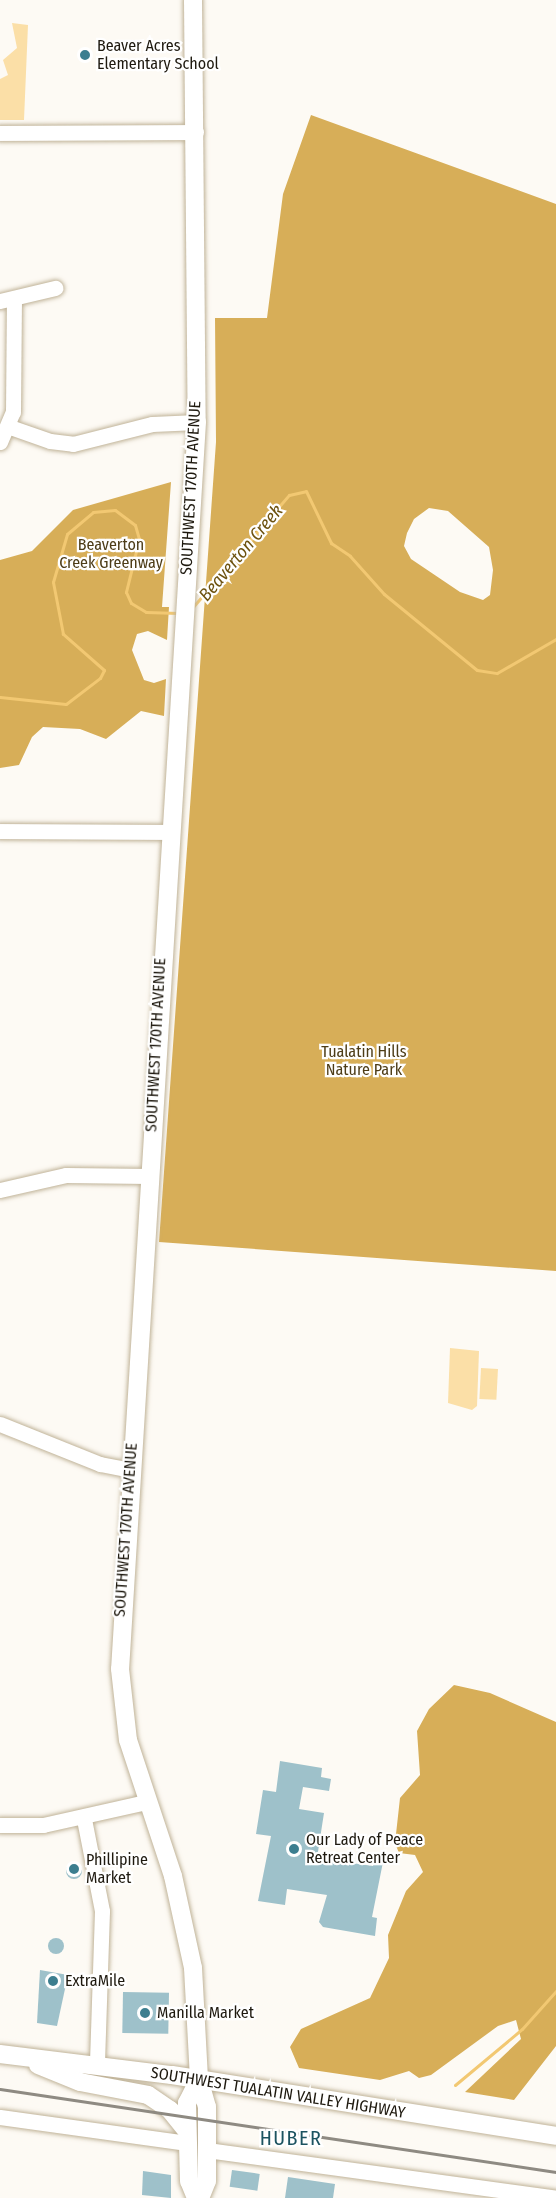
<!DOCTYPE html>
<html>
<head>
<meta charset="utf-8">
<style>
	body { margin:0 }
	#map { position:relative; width:556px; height:2198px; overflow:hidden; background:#fdfaf4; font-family:"Fira Sans Condensed",sans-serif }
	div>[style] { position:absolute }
	.green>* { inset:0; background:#fbdfa7; transform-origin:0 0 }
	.forest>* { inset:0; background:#d7ae58 }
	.stream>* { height:3px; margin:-1.5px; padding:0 1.5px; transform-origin:1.5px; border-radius:1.5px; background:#f2c872 }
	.building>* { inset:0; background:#9ec1ca; transform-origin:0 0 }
	.round { border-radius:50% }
	.roads { filter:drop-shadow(0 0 2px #c0b398) drop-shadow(0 0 2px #c0b398) }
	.minor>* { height:15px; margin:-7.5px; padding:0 7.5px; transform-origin:7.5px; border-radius:7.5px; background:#fff }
	.major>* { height:18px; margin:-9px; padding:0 9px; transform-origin:9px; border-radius:9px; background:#fff }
	.rail>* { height:3px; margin:-1.5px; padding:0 1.5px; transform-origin:1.5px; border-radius:1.5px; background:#8e8a82 }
	.dots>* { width:16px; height:16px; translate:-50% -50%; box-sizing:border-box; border:3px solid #fff; border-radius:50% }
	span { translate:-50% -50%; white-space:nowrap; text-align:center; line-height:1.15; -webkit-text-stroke:4.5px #fff; paint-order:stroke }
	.poi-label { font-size:16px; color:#1e190f }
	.left { translate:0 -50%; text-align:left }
	.street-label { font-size:16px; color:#1e190f }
	.park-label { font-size:16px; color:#4d3c17 }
	.water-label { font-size:18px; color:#6d520f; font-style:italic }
	.quarter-label { font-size:20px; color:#1c5360; letter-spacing:1.5px }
</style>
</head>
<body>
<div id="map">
	<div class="green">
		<div style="clip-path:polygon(12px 23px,28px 25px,24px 120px,0 120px,0 79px,8px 75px,3px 60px,17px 48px)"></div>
		<div style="clip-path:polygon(450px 1348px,479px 1351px,477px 1406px,472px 1410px,448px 1403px)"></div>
		<div style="left:481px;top:1368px;width:17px;height:31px;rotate:3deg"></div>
	</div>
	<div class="forest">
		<div style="clip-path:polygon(evenodd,311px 115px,556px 204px,556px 1271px,159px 1242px,216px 442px,215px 318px,267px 318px,283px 194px,311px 115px,429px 508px,448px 511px,489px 547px,493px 570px,490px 595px,483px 600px,460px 592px,411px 559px,404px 546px,407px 533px,414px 519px,429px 508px)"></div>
		<div style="clip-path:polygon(171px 482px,162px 607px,169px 607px,167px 640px,148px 631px,137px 634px,132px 650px,144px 680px,154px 683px,166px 679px,164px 716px,141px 711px,106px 739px,80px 729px,43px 727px,32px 737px,19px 765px,0 768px,0 560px,32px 551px,73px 510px)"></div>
		<div style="clip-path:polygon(454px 1685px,490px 1693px,556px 1722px,556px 2046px,514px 2100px,465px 2092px,521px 2039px,516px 2020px,498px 2026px,431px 2075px,419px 2078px,409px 2071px,380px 2080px,299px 2068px,290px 2047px,301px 2029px,370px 1998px,389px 1958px,388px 1935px,406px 1891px,423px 1872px,415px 1855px,399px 1853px,395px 1843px,400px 1798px,420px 1775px,417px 1731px,429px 1709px)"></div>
	</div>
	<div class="stream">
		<div style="left:192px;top:608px;width:149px;rotate:-49.4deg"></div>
		<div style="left:289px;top:495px;width:17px;rotate:-13deg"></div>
		<div style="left:306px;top:491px;width:58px;rotate:64.3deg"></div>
		<div style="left:331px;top:543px;width:23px;rotate:34deg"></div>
		<div style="left:350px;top:556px;width:51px;rotate:48.2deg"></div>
		<div style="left:384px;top:594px;width:120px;rotate:39.3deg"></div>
		<div style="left:477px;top:670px;width:20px;rotate:9deg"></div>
		<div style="left:497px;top:673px;width:68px;rotate:-30deg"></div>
		<div style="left:0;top:697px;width:66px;rotate:6.1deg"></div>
		<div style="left:66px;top:704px;width:43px;rotate:-37.4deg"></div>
		<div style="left:100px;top:678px;width:9px;rotate:-63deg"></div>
		<div style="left:104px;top:670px;width:55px;rotate:-138.7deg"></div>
		<div style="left:63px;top:634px;width:53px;rotate:-100.9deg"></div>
		<div style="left:53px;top:582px;width:50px;rotate:-73.7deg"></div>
		<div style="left:67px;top:534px;width:34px;rotate:-40deg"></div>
		<div style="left:93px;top:512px;width:22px;rotate:-5deg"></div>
		<div style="left:115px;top:510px;width:25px;rotate:37deg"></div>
		<div style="left:135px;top:525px;width:15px;rotate:74deg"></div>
		<div style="left:139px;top:539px;width:55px;rotate:103.8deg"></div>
		<div style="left:126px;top:592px;width:12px;rotate:66deg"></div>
		<div style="left:131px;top:603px;width:17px;rotate:31deg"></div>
		<div style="left:146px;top:612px;width:32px;rotate:2deg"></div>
		<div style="left:455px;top:2085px;width:87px;rotate:-39.9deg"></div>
		<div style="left:522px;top:2029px;width:51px;rotate:-48.2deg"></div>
	</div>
	<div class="building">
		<div style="clip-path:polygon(280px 1761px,322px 1768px,321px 1777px,331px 1779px,329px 1791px,303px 1787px,299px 1809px,324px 1813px,317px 1858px,373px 1866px,374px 1860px,383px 1862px,372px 1917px,377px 1918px,375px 1936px,323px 1927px,319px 1922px,327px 1895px,287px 1889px,285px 1905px,258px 1901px,271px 1836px,256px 1834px,263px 1790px,276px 1792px)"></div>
		<div class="round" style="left:66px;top:1863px;width:16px;height:16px"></div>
		<div class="round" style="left:48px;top:1938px;width:16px;height:16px"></div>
		<div style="clip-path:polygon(40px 1970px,68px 1975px,57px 2026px,37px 2023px)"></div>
		<div style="left:123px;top:1992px;width:46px;height:41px;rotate:1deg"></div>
		<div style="left:232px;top:2170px;width:28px;height:17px;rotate:8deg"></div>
		<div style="clip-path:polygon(143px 2171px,171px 2175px,171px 2198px,142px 2195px)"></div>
		<div style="clip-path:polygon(288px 2177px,335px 2184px,333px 2198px,285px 2198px)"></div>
	</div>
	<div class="roads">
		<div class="minor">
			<div style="left:0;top:133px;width:196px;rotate:-0.3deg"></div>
			<div style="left:0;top:301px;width:57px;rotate:-13.3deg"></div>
			<div style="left:10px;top:427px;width:42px;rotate:19.3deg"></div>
			<div style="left:50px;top:441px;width:23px;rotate:7deg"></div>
			<div style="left:73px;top:444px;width:81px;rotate:-14.2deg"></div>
			<div style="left:152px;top:424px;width:45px;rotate:-2.5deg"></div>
			<div style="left:0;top:442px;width:33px;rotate:-67deg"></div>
			<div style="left:13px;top:412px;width:111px;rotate:-89.5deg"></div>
			<div style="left:0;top:831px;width:169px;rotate:0.3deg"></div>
			<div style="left:0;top:1190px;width:68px;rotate:-12.8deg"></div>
			<div style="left:66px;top:1175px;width:83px;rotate:0.7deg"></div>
			<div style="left:0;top:1424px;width:108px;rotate:21.8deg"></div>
			<div style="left:100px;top:1464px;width:31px;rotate:11deg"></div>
			<div style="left:84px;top:1819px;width:94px;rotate:78.9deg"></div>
			<div style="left:102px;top:1911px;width:154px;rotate:91.9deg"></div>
			<div style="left:0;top:1825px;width:43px"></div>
			<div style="left:43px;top:1825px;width:106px;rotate:-12.6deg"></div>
			<div style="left:0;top:2117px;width:189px;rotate:7.9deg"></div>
			<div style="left:207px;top:2150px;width:352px;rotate:7.8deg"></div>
		</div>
		<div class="major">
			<div style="left:193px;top:0;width:422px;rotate:89.5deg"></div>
			<div style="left:197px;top:422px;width:1249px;rotate:93.53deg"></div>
			<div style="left:120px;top:1669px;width:71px;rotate:83.6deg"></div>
			<div style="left:128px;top:1740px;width:143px;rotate:71.7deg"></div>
			<div style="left:173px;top:1876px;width:94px;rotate:77.7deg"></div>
			<div style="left:193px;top:1968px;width:111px;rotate:86.9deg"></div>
			<div style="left:199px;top:2079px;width:29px;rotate:74deg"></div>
			<div style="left:207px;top:2107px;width:74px;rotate:90deg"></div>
			<div style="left:207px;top:2181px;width:18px;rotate:112deg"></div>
			<div style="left:0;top:2054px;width:173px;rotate:7deg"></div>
			<div style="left:172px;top:2075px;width:389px;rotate:9deg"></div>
			<div style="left:38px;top:2065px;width:45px;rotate:22deg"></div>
			<div style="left:80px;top:2082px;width:69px;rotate:10.8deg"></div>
			<div style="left:148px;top:2095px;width:27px;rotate:34deg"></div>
			<div style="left:170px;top:2110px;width:27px;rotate:51deg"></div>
			<div style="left:196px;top:2198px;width:18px;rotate:-112deg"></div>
			<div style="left:189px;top:2181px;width:78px;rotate:-91.5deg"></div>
			<div style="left:187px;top:2103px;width:27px;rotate:-63deg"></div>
		</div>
	</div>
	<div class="rail">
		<div style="left:0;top:2089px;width:562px;rotate:8.49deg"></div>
	</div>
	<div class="dots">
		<div style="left:85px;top:55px;background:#3c7e8f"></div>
		<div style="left:294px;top:1849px;background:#3c7e8f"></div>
		<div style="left:74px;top:1869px;background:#3c7e8f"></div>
		<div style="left:53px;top:1981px;background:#3c7e8f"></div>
		<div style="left:145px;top:2013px;background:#3c7e8f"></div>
	</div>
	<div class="poi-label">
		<span class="left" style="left:97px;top:55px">Beaver Acres<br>Elementary School</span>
		<span class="left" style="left:306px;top:1849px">Our Lady of Peace<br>Retreat Center</span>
		<span class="left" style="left:86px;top:1869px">Phillipine<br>Market</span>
		<span class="left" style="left:65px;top:1981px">ExtraMile</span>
		<span class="left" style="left:157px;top:2013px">Manilla Market</span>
	</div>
	<div class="street-label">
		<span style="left:191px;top:488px;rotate:-87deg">SOUTHWEST 170TH AVENUE</span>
		<span style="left:156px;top:1045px;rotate:-87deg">SOUTHWEST 170TH AVENUE</span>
		<span style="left:126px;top:1530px;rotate:-86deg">SOUTHWEST 170TH AVENUE</span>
		<span style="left:278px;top:2093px;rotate:9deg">SOUTHWEST TUALATIN VALLEY HIGHWAY</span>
	</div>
	<div class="park-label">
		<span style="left:111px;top:554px">Beaverton<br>Creek Greenway</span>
		<span style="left:364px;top:1061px">Tualatin Hills<br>Nature Park</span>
	</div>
	<div class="water-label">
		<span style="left:241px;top:553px;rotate:-50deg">Beaverton Creek</span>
	</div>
	<div class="quarter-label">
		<span style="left:291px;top:2138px">HUBER</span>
	</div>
</div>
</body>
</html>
